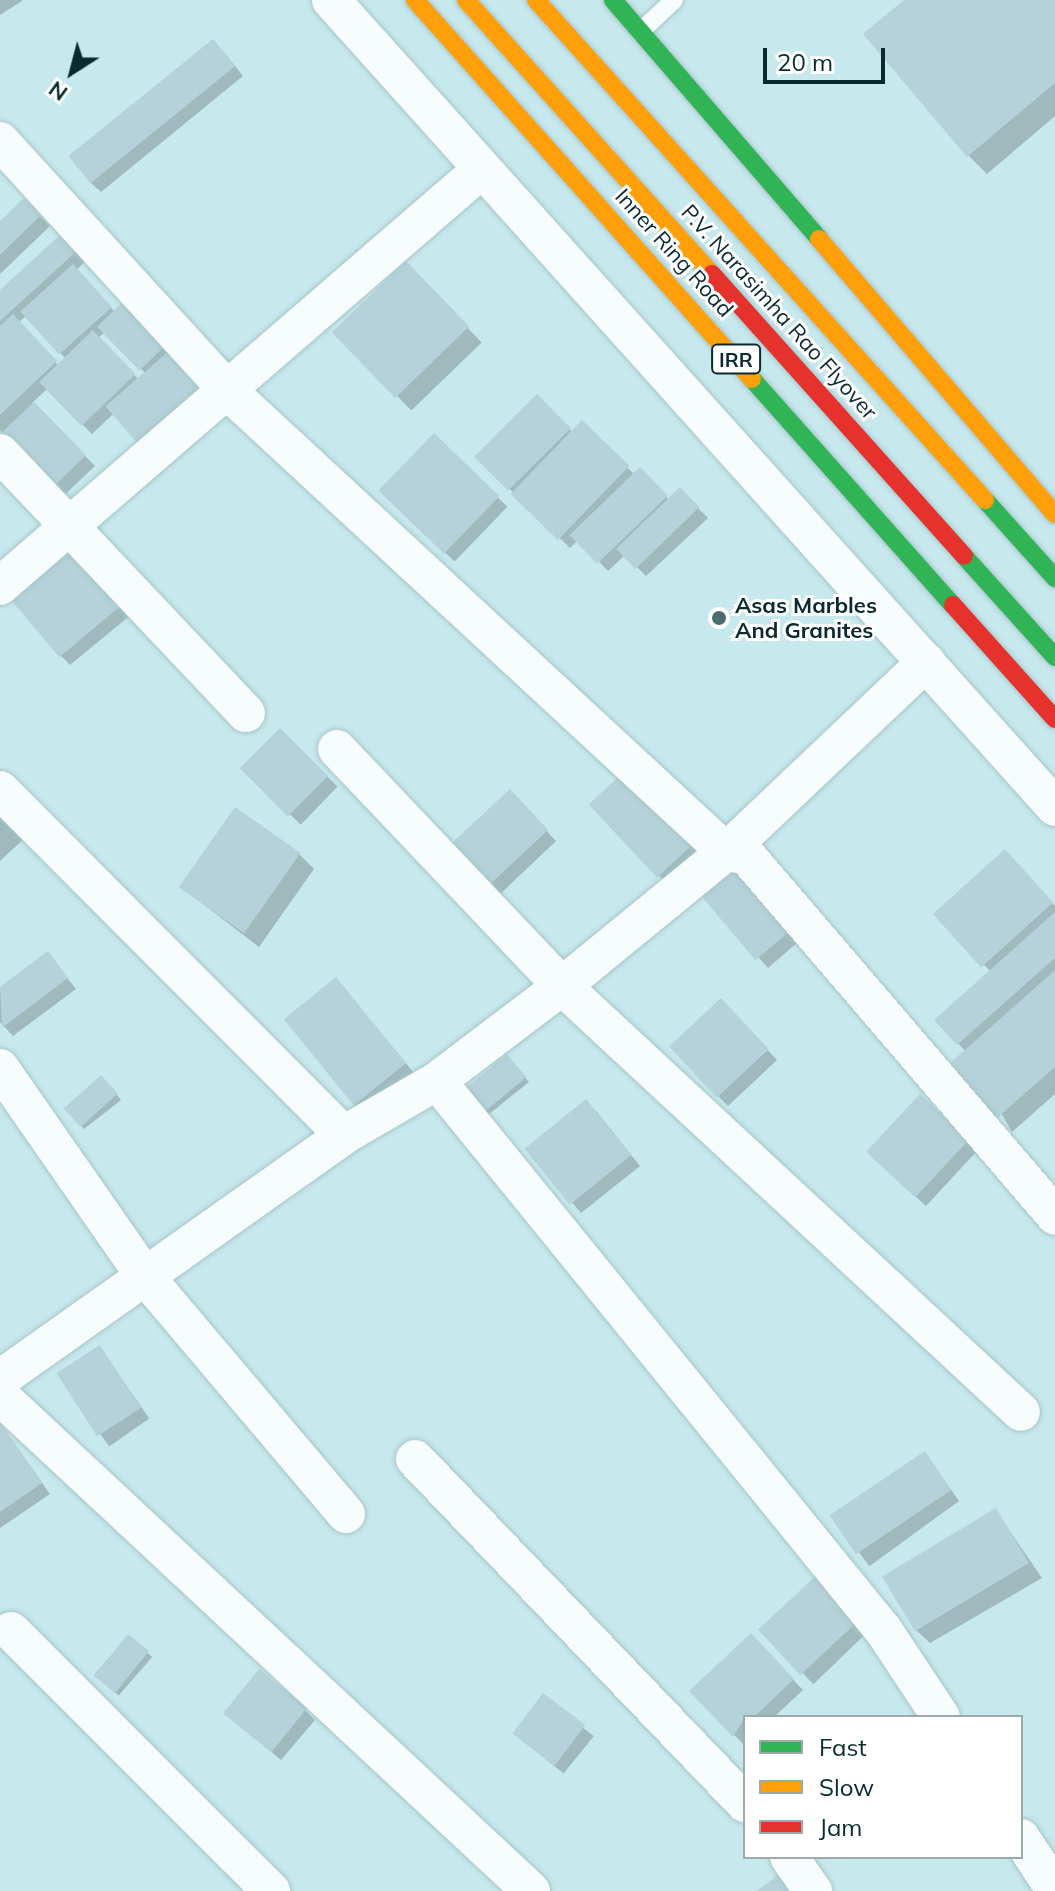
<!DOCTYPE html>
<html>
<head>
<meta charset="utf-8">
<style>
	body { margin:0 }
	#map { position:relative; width:1055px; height:1891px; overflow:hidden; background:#c7e8ed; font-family:Mulish,sans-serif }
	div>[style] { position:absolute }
	.shadow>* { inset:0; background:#0003; transform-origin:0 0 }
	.building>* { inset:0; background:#b5d1d9; transform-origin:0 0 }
	.roads { filter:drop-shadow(0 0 2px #a7c5c9) drop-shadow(0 0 2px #a7c5c9) }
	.lane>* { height:18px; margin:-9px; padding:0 9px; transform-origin:9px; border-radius:9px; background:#f7fcfc }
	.street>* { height:38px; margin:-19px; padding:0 19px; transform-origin:19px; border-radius:19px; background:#f7fcfc }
	.fast>* { height:18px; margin:-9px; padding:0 9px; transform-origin:9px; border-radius:9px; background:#30b455 }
	.slow>* { height:18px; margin:-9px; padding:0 9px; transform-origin:9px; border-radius:9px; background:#ff9f0a }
	.jam>* { height:18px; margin:-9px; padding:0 9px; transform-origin:9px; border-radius:9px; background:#e5322d }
	.dots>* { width:22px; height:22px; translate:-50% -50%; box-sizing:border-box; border:4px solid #fff; border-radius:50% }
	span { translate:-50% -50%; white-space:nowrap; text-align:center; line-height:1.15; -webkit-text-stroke:6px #fff; paint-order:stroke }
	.shield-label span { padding:2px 6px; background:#fff; border:2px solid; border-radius:6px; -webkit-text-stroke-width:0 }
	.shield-label { font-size:20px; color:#092a2e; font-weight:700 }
	.street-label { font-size:22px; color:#092a2e }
	.poi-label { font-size:22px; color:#092a2e; font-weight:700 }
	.left { translate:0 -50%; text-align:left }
	.legend { position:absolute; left:743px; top:1715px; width:280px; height:144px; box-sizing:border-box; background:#fff; border:2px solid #9daaab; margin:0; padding:10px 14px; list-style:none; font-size:24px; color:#092a2e }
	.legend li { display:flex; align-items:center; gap:16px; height:40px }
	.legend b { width:40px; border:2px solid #9daaab }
	.north { position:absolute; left:32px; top:32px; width:80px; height:80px; -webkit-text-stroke:6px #fff; paint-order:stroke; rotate:216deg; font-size:22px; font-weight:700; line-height:32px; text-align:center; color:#092a2e }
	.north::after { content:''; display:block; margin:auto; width:28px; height:36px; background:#092a2e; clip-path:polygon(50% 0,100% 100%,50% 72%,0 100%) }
	.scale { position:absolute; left:763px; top:48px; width:122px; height:36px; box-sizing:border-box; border:4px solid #092a2e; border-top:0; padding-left:10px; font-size:24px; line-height:28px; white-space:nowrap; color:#092a2e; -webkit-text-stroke:6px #fff; paint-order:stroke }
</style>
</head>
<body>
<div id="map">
	<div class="shadow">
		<div style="clip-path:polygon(0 0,22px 0,22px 1px,0 15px)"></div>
		<div style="clip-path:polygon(907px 0,1055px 0,1055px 116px,987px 174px,968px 155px)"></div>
		<div style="clip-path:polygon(223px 51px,243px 76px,101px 192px,91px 183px)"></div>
		<div style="clip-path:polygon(24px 200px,50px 226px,0 274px,0 224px)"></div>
		<div style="clip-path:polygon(evenodd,62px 236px,86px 261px,76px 270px,115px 312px,184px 347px,92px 434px,47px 389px,32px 403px,95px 466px,58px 501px,0 430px,0 292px,62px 236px,26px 316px,66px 359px,59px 366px,18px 323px,26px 316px,62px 236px,105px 332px,146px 374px,139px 380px,98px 338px,105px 332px)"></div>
		<div style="left:406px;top:264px;width:109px;height:98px;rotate:46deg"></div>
		<div style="clip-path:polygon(537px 397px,573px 433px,582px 423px,634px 474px,640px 469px,669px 500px,680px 490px,708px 518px,646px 576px,625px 555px,608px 571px,578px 540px,570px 548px,477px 457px)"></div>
		<div style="left:434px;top:436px;width:102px;height:76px;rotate:44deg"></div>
		<div style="clip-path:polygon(81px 542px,138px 609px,70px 665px,60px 655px)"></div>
		<div style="left:280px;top:731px;width:80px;height:53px;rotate:44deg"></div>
		<div style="clip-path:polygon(519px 802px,556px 841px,496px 898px,449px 848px)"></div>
		<div style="clip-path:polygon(0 804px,29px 834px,0 861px)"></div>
		<div style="clip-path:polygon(592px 805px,705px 851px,668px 885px)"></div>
		<div style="clip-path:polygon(1005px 852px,1055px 906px,1055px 1094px,1012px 1132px,966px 1052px,937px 1020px,991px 972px,937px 915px)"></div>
		<div style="clip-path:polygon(300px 855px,314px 869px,259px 947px,181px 887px)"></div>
		<div style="clip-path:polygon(702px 893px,805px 936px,768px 968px)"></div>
		<div style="clip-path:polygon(48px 954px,76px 989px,13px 1036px,0 1022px,0 989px)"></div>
		<div style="clip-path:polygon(336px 979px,419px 1079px,369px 1119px,354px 1104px)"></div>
		<div style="clip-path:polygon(731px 1011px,777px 1060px,728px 1106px,718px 1096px)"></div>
		<div style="clip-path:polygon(511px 1061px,529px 1082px,489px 1114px,484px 1110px)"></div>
		<div style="clip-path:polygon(106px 1082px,121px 1100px,84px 1129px,80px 1125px)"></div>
		<div style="clip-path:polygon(596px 1111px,640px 1166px,581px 1213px,527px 1149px)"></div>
		<div style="clip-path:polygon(967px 1141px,977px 1151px,926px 1206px,878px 1162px)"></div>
		<div style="left:100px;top:1348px;width:86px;height:49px;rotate:55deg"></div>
		<div style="clip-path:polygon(0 1423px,50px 1494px,0 1528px)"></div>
		<div style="left:925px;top:1454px;width:58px;height:111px;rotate:54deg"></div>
		<div style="clip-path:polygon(996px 1511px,1042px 1578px,930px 1643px,915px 1629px)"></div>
		<div style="left:821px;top:1574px;width:74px;height:82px;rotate:46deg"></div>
		<div style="left:128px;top:1636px;width:32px;height:51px;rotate:41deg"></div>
		<div style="clip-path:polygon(751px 1636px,803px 1690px,774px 1717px,745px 1717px,744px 1745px,692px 1691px)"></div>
		<div style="left:544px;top:1696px;width:64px;height:48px;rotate:39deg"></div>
		<div style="clip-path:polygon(305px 1710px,315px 1720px,281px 1760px,236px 1722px)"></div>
	</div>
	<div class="building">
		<div style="clip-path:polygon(904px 0,1055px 0,1055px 83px,967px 157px,863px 34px)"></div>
		<div style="left:213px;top:39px;width:35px;height:186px;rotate:51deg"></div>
		<div style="clip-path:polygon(24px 198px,41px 215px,0 255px,0 221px)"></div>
		<div style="clip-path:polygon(62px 233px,78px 250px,0 321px,0 290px)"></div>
		<div style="left:406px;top:261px;width:91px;height:103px;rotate:46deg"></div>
		<div style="left:73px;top:264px;width:58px;height:71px;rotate:48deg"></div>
		<div style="left:133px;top:292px;width:61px;height:50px;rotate:46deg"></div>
		<div style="clip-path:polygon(13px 314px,57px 361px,0 415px,0 326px)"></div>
		<div style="left:93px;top:330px;width:61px;height:75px;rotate:46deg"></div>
		<div style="left:177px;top:344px;width:55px;height:95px;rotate:49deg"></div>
		<div style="left:537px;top:394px;width:48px;height:89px;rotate:45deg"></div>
		<div style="clip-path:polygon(34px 402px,86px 455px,47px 493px,0 445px,0 434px)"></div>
		<div style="left:582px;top:420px;width:66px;height:103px;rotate:44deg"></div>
		<div style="left:434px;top:433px;width:91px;height:80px;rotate:44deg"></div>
		<div style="left:640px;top:467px;width:40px;height:98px;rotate:46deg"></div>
		<div style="left:680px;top:487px;width:28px;height:89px;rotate:46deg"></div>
		<div style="left:81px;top:540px;width:76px;height:92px;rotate:50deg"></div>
		<div style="left:280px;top:728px;width:68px;height:57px;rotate:45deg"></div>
		<div style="left:629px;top:767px;width:100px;height:55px;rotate:47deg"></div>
		<div style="left:510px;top:789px;width:56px;height:87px;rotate:47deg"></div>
		<div style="left:235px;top:807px;width:80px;height:98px;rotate:35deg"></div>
		<div style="left:1005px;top:849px;width:72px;height:97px;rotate:48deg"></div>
		<div style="left:740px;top:858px;width:88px;height:54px;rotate:50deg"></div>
		<div style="clip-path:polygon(1055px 912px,1055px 958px,957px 1045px,934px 1020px)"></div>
		<div style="clip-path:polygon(48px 951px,68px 978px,2px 1028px,0 987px)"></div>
		<div style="clip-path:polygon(1055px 970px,1055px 1067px,996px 1119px,948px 1065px)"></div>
		<div style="left:336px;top:977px;width:111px;height:67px;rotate:51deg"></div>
		<div style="left:721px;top:998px;width:70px;height:71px;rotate:47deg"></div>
		<div style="left:507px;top:1054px;width:30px;height:56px;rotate:50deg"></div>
		<div style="left:101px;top:1075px;width:25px;height:50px;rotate:48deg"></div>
		<div style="left:920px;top:1094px;width:67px;height:79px;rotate:43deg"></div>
		<div style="left:586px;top:1099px;width:72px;height:79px;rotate:51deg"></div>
		<div style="left:100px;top:1345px;width:75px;height:52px;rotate:57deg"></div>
		<div style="clip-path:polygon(0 1423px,42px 1483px,0 1512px)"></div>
		<div style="left:925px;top:1451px;width:47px;height:115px;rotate:56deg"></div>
		<div style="left:996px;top:1508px;width:64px;height:133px;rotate:59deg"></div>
		<div style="left:821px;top:1571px;width:62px;height:86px;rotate:47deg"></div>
		<div style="clip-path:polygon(751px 1633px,794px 1679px,754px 1717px,745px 1717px,733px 1737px,689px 1691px)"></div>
		<div style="left:128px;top:1634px;width:27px;height:54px;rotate:39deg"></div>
		<div style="left:259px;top:1669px;width:62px;height:57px;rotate:39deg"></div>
		<div style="left:543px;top:1693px;width:53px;height:51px;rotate:37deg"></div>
		<div style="clip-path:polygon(782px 1872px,796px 1891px,757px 1891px)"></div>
	</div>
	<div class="roads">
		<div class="lane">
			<div style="left:641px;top:31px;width:45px;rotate:-43.2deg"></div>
		</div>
		<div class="street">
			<div style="left:331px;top:0;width:1084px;rotate:48.1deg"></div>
			<div style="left:0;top:141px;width:338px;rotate:47.6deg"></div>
			<div style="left:228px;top:391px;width:679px;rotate:42.79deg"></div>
			<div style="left:726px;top:852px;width:20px;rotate:9deg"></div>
			<div style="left:746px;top:855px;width:475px;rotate:49.4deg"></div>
			<div style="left:0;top:453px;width:358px;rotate:46.6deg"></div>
			<div style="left:0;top:586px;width:637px;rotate:-40.86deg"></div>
			<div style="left:337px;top:749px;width:327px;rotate:46.5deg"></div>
			<div style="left:562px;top:986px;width:626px;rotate:42.86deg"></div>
			<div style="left:0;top:790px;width:487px;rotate:45.1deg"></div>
			<div style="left:0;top:1068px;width:252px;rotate:55.2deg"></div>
			<div style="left:144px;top:1275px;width:313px;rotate:49.8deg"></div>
			<div style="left:437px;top:1081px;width:709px;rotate:50.9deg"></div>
			<div style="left:884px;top:1631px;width:103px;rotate:56.5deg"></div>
			<div style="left:0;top:1379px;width:422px;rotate:-35.3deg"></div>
			<div style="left:344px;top:1135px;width:108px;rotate:-30.1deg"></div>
			<div style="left:437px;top:1081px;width:157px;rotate:-37.2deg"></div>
			<div style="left:562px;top:986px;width:212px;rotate:-39.3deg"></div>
			<div style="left:726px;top:852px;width:276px;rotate:-43.5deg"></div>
			<div style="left:0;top:1396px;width:726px;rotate:42.99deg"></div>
			<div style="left:415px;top:1459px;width:477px;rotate:46.2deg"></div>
			<div style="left:11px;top:1631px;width:368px;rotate:45deg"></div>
			<div style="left:1021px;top:1838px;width:62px;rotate:56.8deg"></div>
			<div style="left:789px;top:1857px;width:42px;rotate:54.8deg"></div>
		</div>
		<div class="fast">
			<div style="left:613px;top:0;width:316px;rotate:49.2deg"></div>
			<div style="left:752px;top:379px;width:302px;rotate:48.4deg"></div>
			<div style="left:985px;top:500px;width:105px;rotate:48.1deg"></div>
			<div style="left:964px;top:556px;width:136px;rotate:48deg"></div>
		</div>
		<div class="slow">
			<div style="left:415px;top:0;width:507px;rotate:48.36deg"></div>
			<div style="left:466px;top:0;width:368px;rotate:48.1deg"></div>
			<div style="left:536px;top:0;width:672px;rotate:48.08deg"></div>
			<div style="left:819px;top:239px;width:362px;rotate:49.4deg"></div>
		</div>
		<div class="jam">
			<div style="left:712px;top:274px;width:378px;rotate:48.2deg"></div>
			<div style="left:953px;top:605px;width:153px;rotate:48.2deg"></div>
		</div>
	</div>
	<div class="dots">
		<div style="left:719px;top:618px;background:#4c6c71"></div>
	</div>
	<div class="shield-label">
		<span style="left:736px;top:359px">IRR</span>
	</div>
	<div class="street-label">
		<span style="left:674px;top:253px;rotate:48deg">Inner Ring Road</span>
		<span style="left:779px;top:312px;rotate:48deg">P.V. Narasimha Rao Flyover</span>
	</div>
	<div class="poi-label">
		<span class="left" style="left:735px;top:618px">Asas Marbles<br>And Granites</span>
	</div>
	<ul class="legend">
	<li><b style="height:10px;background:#30b455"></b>Fast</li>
	<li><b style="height:10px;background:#ff9f0a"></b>Slow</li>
	<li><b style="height:10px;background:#e5322d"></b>Jam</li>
	</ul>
	<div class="north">N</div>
	<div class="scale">20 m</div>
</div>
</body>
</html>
